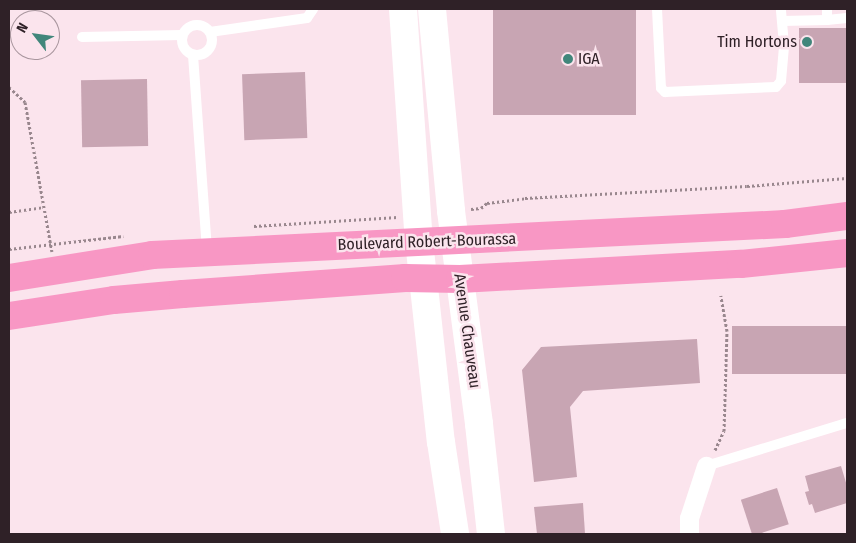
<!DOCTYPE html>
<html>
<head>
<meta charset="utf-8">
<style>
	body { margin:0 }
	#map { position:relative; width:856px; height:543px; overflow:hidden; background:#fbe4ed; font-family:"Fira Sans Condensed",sans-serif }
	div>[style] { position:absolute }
	.building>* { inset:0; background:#c8a5b3; transform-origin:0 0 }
	.path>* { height:3px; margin-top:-1.5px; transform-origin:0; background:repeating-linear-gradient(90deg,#99878e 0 2.5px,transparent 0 5px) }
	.service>* { height:10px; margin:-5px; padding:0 5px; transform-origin:5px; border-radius:5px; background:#fff }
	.service>.ring { margin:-5px; padding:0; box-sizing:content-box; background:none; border:10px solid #fff; border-radius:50% }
	.minor>* { height:19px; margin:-9.5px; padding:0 9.5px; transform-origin:9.5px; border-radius:9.5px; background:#fff }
	.secondary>* { height:28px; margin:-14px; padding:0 14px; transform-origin:14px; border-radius:14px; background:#fff }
	.trunk>* { height:28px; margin:-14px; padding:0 14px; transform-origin:14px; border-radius:14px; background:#f897c4 }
	.dots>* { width:14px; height:14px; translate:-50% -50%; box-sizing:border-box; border:2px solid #fbe4ed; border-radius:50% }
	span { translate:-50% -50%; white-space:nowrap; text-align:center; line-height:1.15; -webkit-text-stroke:5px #fbe4ed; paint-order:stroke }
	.poi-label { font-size:16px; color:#2f2127 }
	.right { translate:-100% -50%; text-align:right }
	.left { translate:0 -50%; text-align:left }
	.street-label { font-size:16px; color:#2f2127 }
	.frame { position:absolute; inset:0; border:10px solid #2f2127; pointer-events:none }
	.north { position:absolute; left:10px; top:10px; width:50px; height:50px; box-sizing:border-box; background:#fbe4ed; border:1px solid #a9969e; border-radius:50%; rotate:300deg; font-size:14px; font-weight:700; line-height:20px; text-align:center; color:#2f2127 }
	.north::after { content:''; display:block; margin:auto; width:18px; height:22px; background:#41867b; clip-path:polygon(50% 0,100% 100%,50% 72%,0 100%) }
</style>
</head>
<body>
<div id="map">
	<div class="building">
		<div style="left:493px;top:9px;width:143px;height:106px"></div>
		<div style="left:847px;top:28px;width:55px;height:48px;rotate:90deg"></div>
		<div style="left:305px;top:72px;width:66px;height:63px;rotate:88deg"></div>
		<div style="left:147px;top:79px;width:67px;height:66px;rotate:89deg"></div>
		<div style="left:847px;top:326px;width:48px;height:115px;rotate:90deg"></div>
		<div style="clip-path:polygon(697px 339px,700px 383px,583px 391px,570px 407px,577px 477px,534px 482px,522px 370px,541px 347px)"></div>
		<div style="clip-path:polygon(841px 466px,847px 486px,847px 503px,815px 513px,812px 504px,809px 505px,805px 492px,809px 491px,805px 476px)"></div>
		<div style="left:777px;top:488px;width:38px;height:38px;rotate:72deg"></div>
		<div style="clip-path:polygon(583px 503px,585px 534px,537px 534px,534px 507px)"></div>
	</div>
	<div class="path">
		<div style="left:9px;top:87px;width:22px;rotate:43deg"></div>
		<div style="left:25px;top:102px;width:152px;rotate:79.8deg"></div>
		<div style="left:471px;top:209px;width:10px;rotate:-6deg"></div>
		<div style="left:481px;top:208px;width:8px;rotate:-40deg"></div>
		<div style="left:487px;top:203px;width:38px;rotate:-7deg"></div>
		<div style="left:525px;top:198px;width:222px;rotate:-3.1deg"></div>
		<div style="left:747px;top:186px;width:100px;rotate:-4.6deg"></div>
		<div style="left:9px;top:212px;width:35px;rotate:-8deg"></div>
		<div style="left:254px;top:226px;width:144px;rotate:-3.6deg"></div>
		<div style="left:9px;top:249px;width:115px;rotate:-6.5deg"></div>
		<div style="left:715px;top:450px;width:21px;rotate:-65deg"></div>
		<div style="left:724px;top:431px;width:100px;rotate:-88.3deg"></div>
		<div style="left:727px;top:331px;width:36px;rotate:-100deg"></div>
	</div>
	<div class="service">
		<div style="left:657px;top:9px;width:79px;rotate:87.1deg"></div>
		<div style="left:661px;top:88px;width:6px;rotate:45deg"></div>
		<div style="left:665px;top:92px;width:111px;rotate:-2.6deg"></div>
		<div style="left:776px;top:87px;width:8px;rotate:-50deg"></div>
		<div style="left:781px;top:81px;width:36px;rotate:-85deg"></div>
		<div style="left:784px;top:45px;width:36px;rotate:-95deg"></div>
		<div style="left:827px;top:20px;width:20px;rotate:-6deg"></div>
		<div style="left:782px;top:21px;width:45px;rotate:-1.3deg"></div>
		<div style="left:827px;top:20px;width:11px;rotate:-90deg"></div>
		<div class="ring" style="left:182px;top:25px;width:20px;height:20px"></div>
		<div style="left:210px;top:32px;width:98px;rotate:-8.2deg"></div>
		<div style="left:307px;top:18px;width:11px;rotate:-56deg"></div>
		<div style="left:82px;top:37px;width:100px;rotate:-1.1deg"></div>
		<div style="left:193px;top:55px;width:196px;rotate:85.9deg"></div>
		<div style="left:706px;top:466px;width:147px;rotate:-17deg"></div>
	</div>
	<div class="minor">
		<div style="left:689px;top:534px;width:16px;rotate:-90deg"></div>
		<div style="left:689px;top:518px;width:55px;rotate:-71.9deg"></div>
	</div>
	<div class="secondary">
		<div style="left:403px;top:9px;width:233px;rotate:86.1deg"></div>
		<div style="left:419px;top:241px;width:202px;rotate:83.8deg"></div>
		<div style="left:441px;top:442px;width:93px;rotate:81.3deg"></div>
		<div style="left:432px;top:9px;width:203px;rotate:84.6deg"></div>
		<div style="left:451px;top:211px;width:215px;rotate:82.5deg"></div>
		<div style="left:479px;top:424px;width:111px;rotate:83.8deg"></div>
	</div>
	<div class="trunk">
		<div style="left:9px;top:278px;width:145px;rotate:-9.1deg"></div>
		<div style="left:152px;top:255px;width:634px;rotate:-2.8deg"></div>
		<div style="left:785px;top:224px;width:63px;rotate:-7.4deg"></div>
		<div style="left:9px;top:316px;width:106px;rotate:-8.7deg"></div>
		<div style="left:114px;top:300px;width:69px;rotate:-5deg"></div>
		<div style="left:183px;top:294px;width:223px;rotate:-4.1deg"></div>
		<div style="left:405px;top:278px;width:55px;rotate:1deg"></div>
		<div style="left:460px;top:279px;width:281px;rotate:-3.1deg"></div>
		<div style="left:741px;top:264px;width:107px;rotate:-5.9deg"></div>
	</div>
	<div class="dots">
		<div style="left:807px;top:42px;background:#41867b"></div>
		<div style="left:568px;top:59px;background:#41867b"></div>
	</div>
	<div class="poi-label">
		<span class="right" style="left:797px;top:42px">Tim Hortons</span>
		<span class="left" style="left:578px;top:59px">IGA</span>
	</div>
	<div class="street-label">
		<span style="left:427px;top:242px;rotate:-2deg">Boulevard Robert-Bourassa</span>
		<span style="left:467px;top:331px;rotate:82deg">Avenue Chauveau</span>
	</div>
	<div class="frame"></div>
	<div class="north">N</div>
</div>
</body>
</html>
